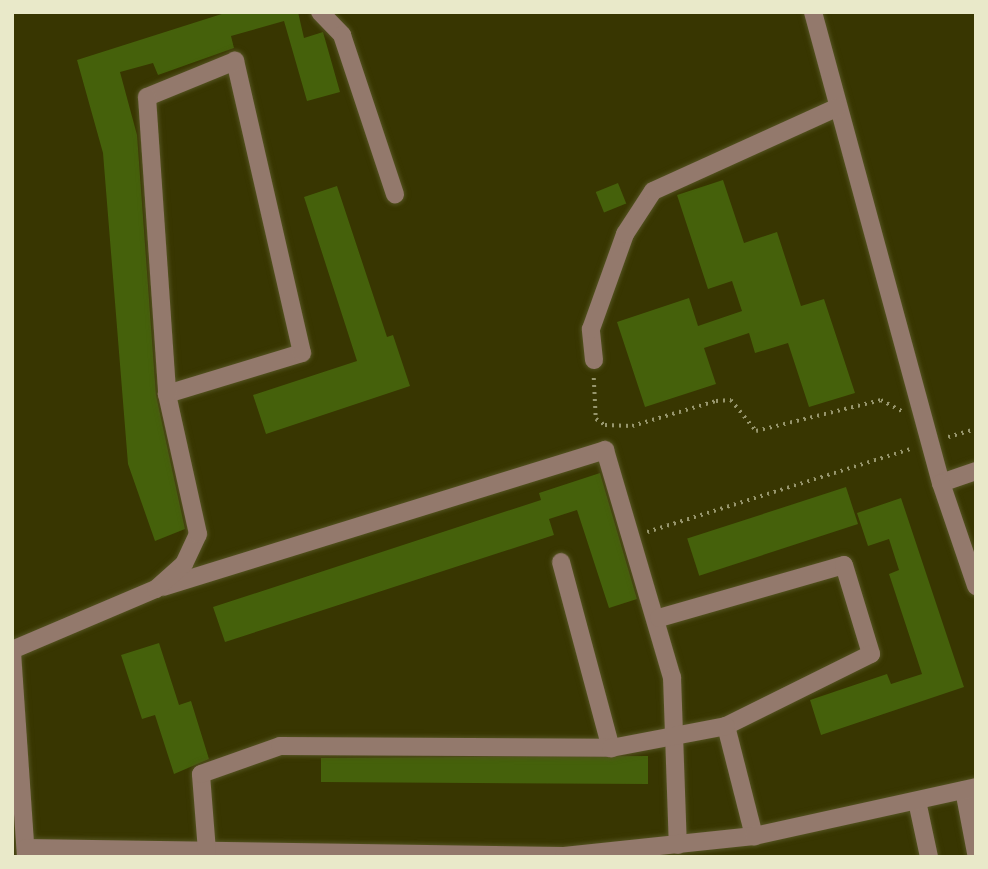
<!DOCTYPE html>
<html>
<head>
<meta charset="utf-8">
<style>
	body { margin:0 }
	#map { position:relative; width:988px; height:869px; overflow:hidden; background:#383601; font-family:Helvetica,sans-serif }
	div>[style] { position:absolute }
	.building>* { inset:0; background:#45610b; transform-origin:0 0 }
	.path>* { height:3.5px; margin-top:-1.75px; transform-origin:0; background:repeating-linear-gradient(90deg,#97966d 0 2px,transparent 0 7px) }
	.roads { filter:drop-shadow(0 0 2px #545321) drop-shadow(0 0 2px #545321) }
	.minor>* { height:18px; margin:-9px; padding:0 9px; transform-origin:9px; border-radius:9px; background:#93796c }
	span { translate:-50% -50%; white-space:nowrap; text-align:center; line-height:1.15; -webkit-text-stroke:5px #1e1d03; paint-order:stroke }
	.frame { position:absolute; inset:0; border:14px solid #e9e9c9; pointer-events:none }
</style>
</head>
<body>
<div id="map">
	<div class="building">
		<div style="clip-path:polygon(228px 12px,298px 12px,304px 38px,323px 32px,340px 92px,307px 101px,284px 21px,231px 36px,234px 48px,158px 75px,153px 63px,120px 72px,137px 135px,156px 395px,185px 529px,155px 541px,128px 464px,103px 153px,77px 60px)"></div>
		<div style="clip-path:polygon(723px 180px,744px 243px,777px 232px,801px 306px,824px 299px,855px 393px,809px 407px,788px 343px,755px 353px,749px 333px,704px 348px,716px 384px,645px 407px,617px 322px,689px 298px,698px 326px,742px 311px,732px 281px,708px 289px,677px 195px)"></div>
		<div style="left:618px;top:183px;width:22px;height:24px;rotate:68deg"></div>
		<div style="clip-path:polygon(337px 186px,387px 337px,393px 335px,410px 386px,266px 434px,253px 395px,357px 361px,304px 197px)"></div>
		<div style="clip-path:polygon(600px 473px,637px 599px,609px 608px,577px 510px,549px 519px,554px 535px,225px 642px,213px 607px,541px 500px,539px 493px)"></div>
		<div style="left:846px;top:487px;width:39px;height:167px;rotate:72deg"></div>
		<div style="clip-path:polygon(901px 498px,964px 687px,821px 735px,810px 700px,887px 674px,891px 684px,922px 674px,889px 574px,899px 570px,889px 539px,868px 546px,857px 513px)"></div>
		<div style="clip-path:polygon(159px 643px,179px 705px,191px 701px,209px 759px,174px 774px,155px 715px,142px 719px,121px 655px)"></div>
		<div style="clip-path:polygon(648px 756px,648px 784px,321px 782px,321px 758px)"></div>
	</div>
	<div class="path">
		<div style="left:594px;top:378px;width:41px;rotate:87.2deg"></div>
		<div style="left:596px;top:419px;width:11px;rotate:34deg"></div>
		<div style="left:605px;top:425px;width:27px;rotate:2deg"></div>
		<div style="left:632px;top:426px;width:88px;rotate:-16.6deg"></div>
		<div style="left:716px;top:401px;width:15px;rotate:-4deg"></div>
		<div style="left:731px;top:400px;width:40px;rotate:51deg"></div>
		<div style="left:756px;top:431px;width:129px;rotate:-13.9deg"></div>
		<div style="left:881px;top:400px;width:26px;rotate:28deg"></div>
		<div style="left:948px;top:437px;width:29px;rotate:-16deg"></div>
		<div style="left:647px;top:532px;width:279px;rotate:-17.5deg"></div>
	</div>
	<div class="roads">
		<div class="minor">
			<div style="left:320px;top:12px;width:32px;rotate:46deg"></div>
			<div style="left:342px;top:35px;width:168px;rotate:71.6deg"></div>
			<div style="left:813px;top:12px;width:488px;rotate:74.8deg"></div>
			<div style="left:594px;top:360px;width:31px;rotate:-96deg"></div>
			<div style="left:591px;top:329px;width:101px;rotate:-70.3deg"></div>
			<div style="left:625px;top:234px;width:51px;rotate:-56.9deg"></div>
			<div style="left:653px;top:191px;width:201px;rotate:-24.4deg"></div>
			<div style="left:976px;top:471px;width:37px;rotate:161deg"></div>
			<div style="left:941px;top:483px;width:109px;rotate:71.2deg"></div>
			<div style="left:561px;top:562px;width:193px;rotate:75deg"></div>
			<div style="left:163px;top:587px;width:463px;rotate:-17.2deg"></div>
			<div style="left:605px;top:450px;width:237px;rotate:73.6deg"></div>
			<div style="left:672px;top:677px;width:168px;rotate:88deg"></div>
			<div style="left:659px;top:618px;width:192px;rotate:-16deg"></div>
			<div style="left:844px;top:565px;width:93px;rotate:73.1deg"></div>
			<div style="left:871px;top:654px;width:162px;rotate:153.6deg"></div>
			<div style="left:726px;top:726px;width:114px;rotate:75.7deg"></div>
			<div style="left:12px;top:650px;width:156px;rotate:-23deg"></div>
			<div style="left:156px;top:589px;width:38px;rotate:-42deg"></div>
			<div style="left:184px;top:564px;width:33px;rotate:-65deg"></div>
			<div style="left:198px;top:534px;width:143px;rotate:-102.5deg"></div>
			<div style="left:167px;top:394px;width:141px;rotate:-16.9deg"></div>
			<div style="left:302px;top:353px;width:300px;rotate:-102.9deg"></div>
			<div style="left:235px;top:61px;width:95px;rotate:157.8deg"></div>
			<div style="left:147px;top:97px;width:298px;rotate:86.1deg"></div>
			<div style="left:12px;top:652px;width:205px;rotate:86.1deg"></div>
			<div style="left:964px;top:790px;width:64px;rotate:79.2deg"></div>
			<div style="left:917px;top:801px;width:57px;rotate:77.9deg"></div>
			<div style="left:26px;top:848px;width:538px;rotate:0.85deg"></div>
			<div style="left:564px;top:856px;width:191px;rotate:-6deg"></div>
			<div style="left:754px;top:836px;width:227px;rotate:-12.4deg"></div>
			<div style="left:207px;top:851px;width:77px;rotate:-94.5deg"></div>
			<div style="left:201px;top:774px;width:84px;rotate:-19.5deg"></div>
			<div style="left:280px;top:746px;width:331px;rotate:0.3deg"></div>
			<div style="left:611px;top:748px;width:117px;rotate:-10.8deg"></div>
		</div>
	</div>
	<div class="frame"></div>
</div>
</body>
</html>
